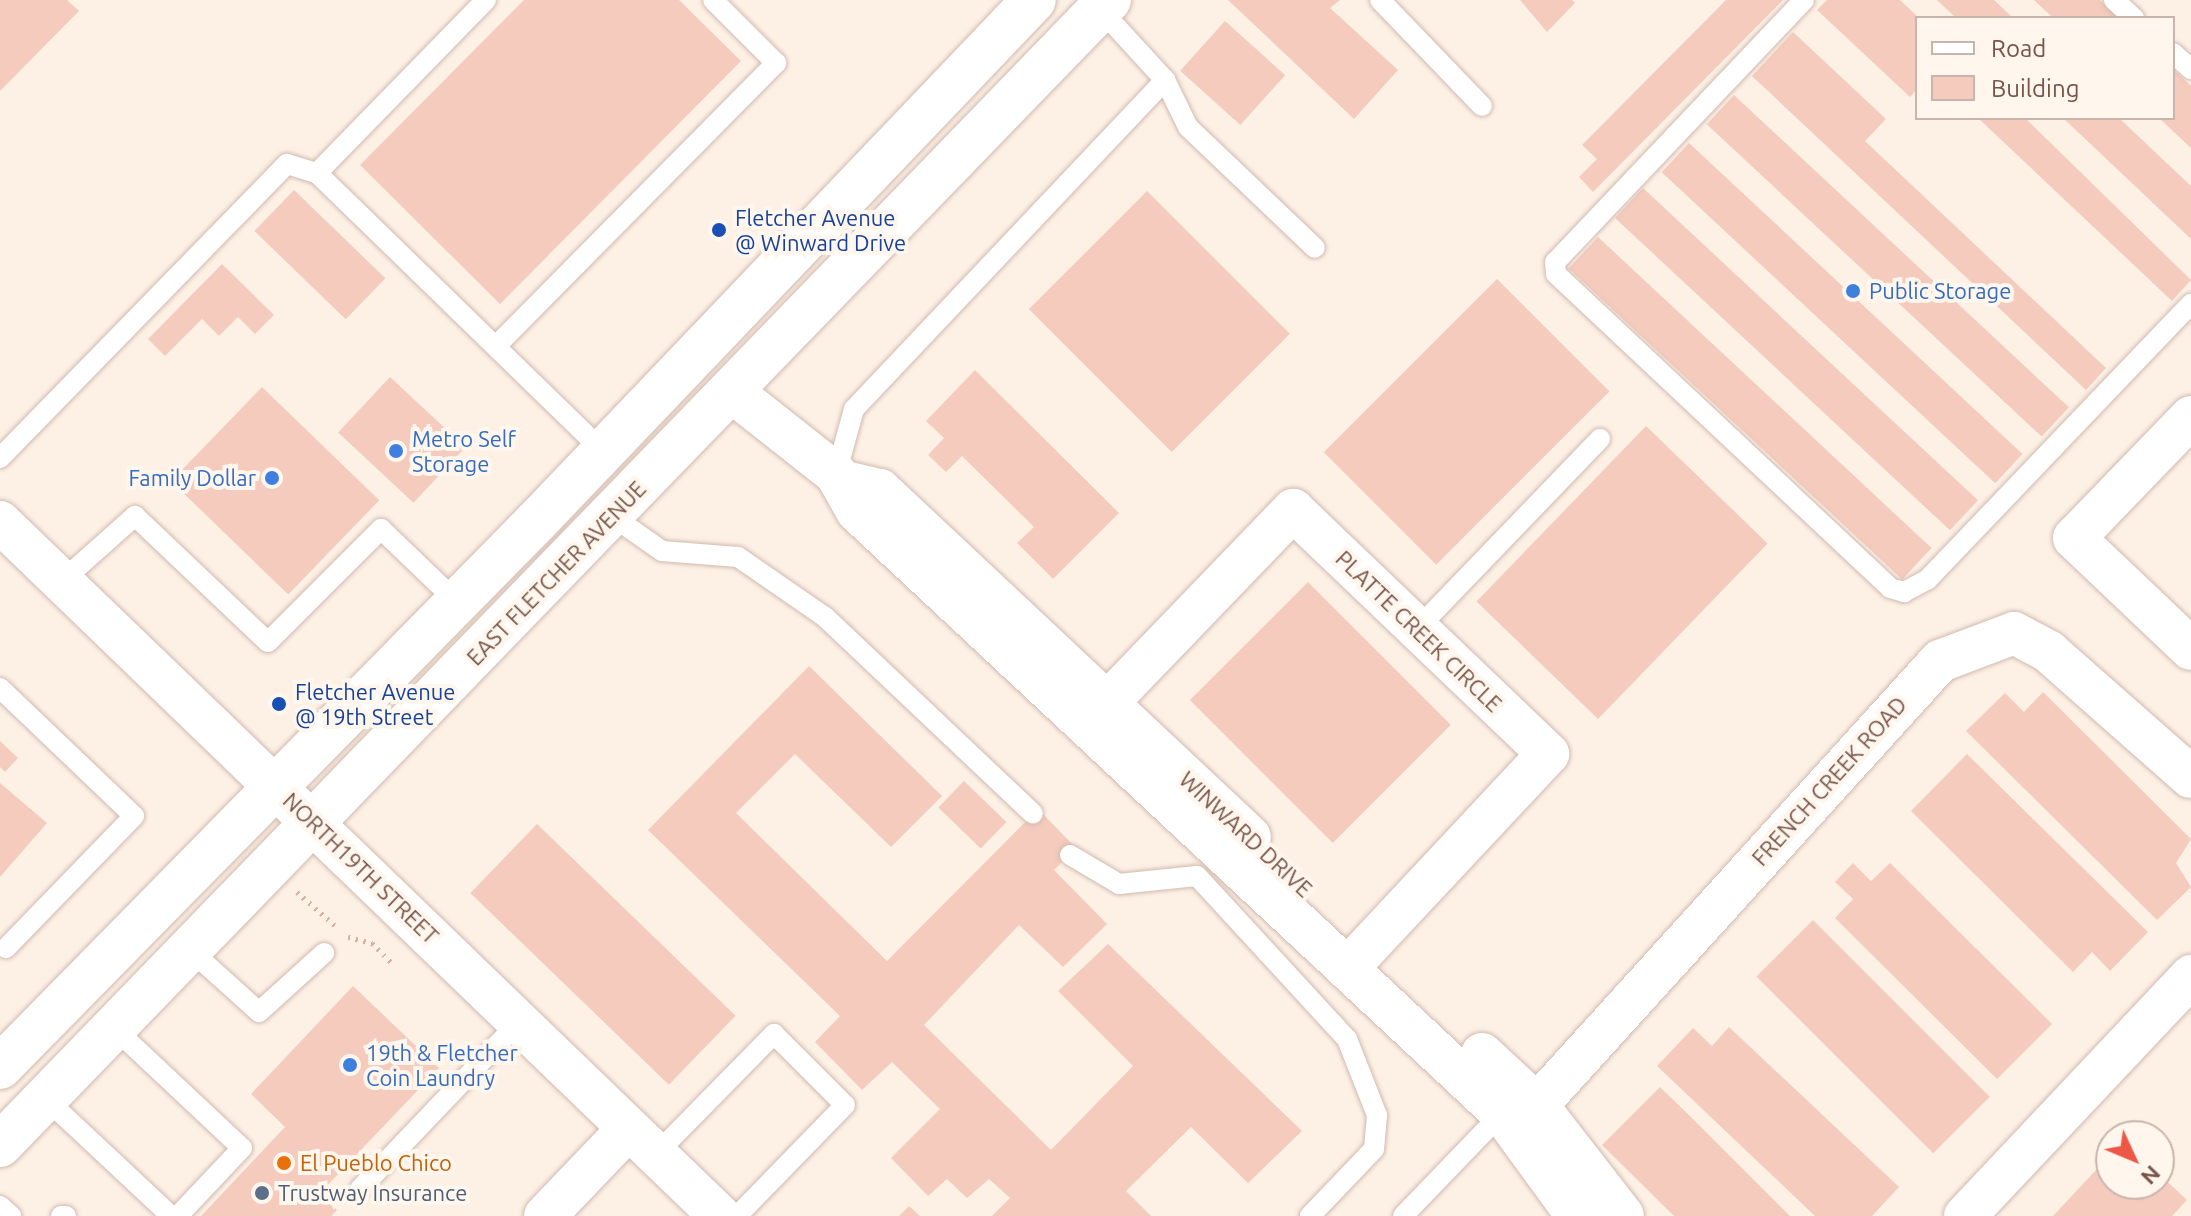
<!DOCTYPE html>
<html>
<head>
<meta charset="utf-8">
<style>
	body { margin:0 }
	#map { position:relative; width:2191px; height:1216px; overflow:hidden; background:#fdf1e6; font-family:Ubuntu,sans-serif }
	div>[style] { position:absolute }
	.building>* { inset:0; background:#f4cbbc; transform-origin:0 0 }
	.path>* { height:5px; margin-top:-2.5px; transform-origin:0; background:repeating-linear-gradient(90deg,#d9ae9f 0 2px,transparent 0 8px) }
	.roads { filter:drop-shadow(0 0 2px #d2baae) drop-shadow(0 0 2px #d2baae) }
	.service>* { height:20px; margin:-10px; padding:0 10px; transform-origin:10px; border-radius:10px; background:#fff }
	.minor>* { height:42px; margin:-21px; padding:0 21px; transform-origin:21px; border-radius:21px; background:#fff }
	.secondary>* { height:44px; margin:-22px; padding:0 22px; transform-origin:22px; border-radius:22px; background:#fff }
	.dots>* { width:22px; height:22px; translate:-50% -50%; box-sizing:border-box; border:4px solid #fff6ed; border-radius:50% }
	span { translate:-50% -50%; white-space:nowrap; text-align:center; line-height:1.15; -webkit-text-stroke:8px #fff6ed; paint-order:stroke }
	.transit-label { font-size:22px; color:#164399 }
	.left { translate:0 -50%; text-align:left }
	.shop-label { font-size:22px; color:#366cbe }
	.right { translate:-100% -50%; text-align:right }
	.street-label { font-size:22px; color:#785449 }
	.food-label { font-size:22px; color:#c56008 }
	.service-label { font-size:22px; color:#4e5e75 }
	.legend { position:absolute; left:1915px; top:16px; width:260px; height:104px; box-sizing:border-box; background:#fff6ed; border:2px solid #c9b5ab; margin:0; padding:10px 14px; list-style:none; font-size:24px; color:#785449 }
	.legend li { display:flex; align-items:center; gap:16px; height:40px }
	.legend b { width:40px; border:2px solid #c9b5ab }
	.north { position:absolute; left:2095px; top:1120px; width:80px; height:80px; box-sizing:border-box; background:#fff6ed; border:2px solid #c9b5ab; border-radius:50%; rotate:134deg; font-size:22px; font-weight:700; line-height:32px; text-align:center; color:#785449 }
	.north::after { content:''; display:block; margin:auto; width:28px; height:36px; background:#ec5746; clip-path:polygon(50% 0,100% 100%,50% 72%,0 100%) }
</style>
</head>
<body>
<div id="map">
	<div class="building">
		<div style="clip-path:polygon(0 0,67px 0,79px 11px,0 91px)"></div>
		<div style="clip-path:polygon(524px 0,679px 0,741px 61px,500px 304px,360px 165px)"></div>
		<div style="clip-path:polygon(1228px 0,1340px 0,1330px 8px,1398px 70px,1354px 119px)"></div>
		<div style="clip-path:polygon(1520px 0,1572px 0,1575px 3px,1547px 32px)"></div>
		<div style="clip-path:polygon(1726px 0,1783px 0,1593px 192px,1579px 177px,1597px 159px,1582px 145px)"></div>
		<div style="clip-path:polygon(1827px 0,1900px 0,1917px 16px,1917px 89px,1910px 97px,1817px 10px)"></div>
		<div style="clip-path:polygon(1937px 0,1994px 0,2013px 18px,1956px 18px)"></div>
		<div style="clip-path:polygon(2034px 0,2100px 0,2119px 18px,2053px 18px)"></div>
		<div style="left:1225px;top:21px;width:81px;height:67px;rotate:42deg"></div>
		<div style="clip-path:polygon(1793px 32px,1886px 119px,1865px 141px,2106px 368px,2086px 390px,1752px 76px)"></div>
		<div style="clip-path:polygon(2173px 69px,2191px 86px,2191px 148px,2159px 118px,2173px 118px)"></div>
		<div style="left:1734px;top:95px;width:458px;height:40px;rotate:43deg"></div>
		<div style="clip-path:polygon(1978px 118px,2025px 118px,2191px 280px,2172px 301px)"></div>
		<div style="clip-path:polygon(2063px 118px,2119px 118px,2191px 186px,2191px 239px)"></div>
		<div style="left:1689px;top:143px;width:456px;height:40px;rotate:43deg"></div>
		<div style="left:1643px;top:188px;width:458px;height:41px;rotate:43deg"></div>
		<div style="left:294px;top:190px;width:127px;height:57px;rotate:44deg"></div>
		<div style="left:1147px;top:191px;width:202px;height:167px;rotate:45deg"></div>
		<div style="left:1598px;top:237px;width:456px;height:43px;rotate:43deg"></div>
		<div style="clip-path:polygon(222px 264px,274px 315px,255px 334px,238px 317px,219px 336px,202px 319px,165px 356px,148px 339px)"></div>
		<div style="left:1497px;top:279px;width:159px;height:245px;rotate:45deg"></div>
		<div style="clip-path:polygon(975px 370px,1119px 513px,1053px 579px,1017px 543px,1034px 527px,962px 456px,946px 472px,928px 455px,944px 438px,926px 421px)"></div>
		<div style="left:390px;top:377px;width:103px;height:76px;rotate:43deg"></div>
		<div style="left:262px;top:387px;width:163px;height:131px;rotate:44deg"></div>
		<div style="left:1646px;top:426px;width:169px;height:244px;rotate:44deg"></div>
		<div style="left:1308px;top:582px;width:202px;height:167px;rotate:45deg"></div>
		<div style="clip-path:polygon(809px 666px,942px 796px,891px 847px,795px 754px,736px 813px,887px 961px,1038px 809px,1076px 848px,1054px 870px,1107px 924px,1063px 967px,1019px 925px,924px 1025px,1051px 1150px,1133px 1066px,1058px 991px,1108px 944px,1302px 1131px,1248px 1183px,1191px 1127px,1126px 1191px,1151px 1216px,992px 1216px,1010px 1198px,989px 1179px,967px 1198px,947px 1179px,928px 1196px,891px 1158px,940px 1109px,892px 1062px,862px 1090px,815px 1042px,840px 1016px,648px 830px)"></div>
		<div style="clip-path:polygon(2043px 692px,2191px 839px,2176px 863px,2191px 887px,2157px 920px,1966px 731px,2005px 693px,2024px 712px)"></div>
		<div style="clip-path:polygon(0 741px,18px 758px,5px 772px,0 767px)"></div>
		<div style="clip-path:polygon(1967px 754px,2148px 932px,2110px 971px,2092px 952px,2073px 972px,1911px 811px)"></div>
		<div style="left:964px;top:781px;width:59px;height:37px;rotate:44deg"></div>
		<div style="clip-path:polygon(0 783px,47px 823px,0 877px)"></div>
		<div style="left:537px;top:824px;width:276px;height:96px;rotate:44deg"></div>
		<div style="clip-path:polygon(1853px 863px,1871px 881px,1890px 863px,2052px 1024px,1997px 1079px,1835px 918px,1853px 899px,1835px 882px)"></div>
		<div style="left:1813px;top:920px;width:250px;height:80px;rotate:45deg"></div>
		<div style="clip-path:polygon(353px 986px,439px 1068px,319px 1194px,337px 1210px,331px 1216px,201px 1216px,285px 1127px,251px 1094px)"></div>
		<div style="clip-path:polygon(1729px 1027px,1899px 1187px,1872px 1216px,1815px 1216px,1657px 1066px,1693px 1028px,1712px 1046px)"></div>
		<div style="clip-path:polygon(1660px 1087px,1695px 1121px,1790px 1216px,1674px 1216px,1602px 1145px)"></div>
		<div style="clip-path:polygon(2111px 1154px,2111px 1184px,2159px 1184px,2159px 1174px,2187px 1200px,2172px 1216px,2053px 1216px)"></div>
		<div style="clip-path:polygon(909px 1206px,920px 1216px,899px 1216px)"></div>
	</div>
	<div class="path">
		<div style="left:297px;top:892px;width:55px;rotate:41.3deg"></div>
		<div style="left:348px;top:937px;width:25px;rotate:14deg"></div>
		<div style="left:372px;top:943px;width:31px;rotate:45deg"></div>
	</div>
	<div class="roads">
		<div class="service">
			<div style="left:1380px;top:0;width:147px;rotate:46.1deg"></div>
			<div style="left:1804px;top:0;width:361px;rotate:133.5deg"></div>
			<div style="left:1555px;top:262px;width:12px;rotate:85deg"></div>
			<div style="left:1556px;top:274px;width:458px;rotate:43.2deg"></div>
			<div style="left:1890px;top:588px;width:15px;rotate:16deg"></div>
			<div style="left:1904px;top:592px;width:26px;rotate:-28deg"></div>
			<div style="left:1927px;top:580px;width:382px;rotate:-46.3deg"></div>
			<div style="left:2114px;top:0;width:27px;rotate:42deg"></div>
			<div style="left:2173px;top:53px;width:24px;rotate:42deg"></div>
			<div style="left:1165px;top:80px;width:52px;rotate:63.9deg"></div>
			<div style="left:1188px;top:127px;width:175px;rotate:43.6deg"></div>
			<div style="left:317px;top:173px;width:242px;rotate:-45.7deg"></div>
			<div style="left:499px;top:343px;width:394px;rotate:-45.3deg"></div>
			<div style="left:776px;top:63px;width:89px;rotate:-135deg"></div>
			<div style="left:0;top:458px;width:411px;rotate:-45.7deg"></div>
			<div style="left:287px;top:164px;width:31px;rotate:17deg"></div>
			<div style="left:317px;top:173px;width:399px;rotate:44.2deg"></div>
			<div style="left:836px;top:474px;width:67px;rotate:-74.5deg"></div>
			<div style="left:854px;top:409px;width:453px;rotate:-46.6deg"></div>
			<div style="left:1165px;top:80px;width:96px;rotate:-132.5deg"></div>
			<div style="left:612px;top:516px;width:61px;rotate:35deg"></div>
			<div style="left:662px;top:551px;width:76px;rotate:4.5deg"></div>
			<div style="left:738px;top:557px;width:106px;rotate:34.6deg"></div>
			<div style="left:825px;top:617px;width:286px;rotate:43.4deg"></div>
			<div style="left:62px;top:581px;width:98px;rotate:-41.7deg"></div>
			<div style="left:135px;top:516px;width:183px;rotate:43.5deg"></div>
			<div style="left:268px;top:642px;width:160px;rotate:-45deg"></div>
			<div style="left:381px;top:529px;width:105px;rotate:43.8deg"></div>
			<div style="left:1417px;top:629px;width:264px;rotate:-46.1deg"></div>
			<div style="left:0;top:688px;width:185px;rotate:43.7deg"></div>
			<div style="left:134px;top:816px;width:184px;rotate:134.1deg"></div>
			<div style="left:1070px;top:855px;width:57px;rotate:30.6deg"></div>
			<div style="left:1119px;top:884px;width:78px;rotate:-5.9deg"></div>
			<div style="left:1197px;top:876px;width:222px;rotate:47.4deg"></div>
			<div style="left:1347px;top:1039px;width:82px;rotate:68.5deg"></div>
			<div style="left:1377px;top:1115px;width:34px;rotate:95deg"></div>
			<div style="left:1374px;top:1149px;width:93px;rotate:133.7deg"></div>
			<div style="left:189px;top:949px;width:94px;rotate:42deg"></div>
			<div style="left:259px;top:1012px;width:88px;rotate:-42.2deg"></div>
			<div style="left:114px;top:1028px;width:175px;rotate:43.2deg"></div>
			<div style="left:242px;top:1148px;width:93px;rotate:133.3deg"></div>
			<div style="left:45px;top:1098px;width:173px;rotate:43.1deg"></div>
			<div style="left:655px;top:1155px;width:170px;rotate:-45.5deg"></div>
			<div style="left:774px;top:1034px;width:100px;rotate:45deg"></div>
			<div style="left:845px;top:1105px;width:155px;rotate:134.2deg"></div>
			<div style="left:360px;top:1189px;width:231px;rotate:-46.4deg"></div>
			<div style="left:0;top:1206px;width:15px;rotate:42deg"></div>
			<div style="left:61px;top:1216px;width:5px"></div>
			<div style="left:1403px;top:1216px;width:143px;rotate:-46.1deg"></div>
		</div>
		<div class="minor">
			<div style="left:731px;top:391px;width:134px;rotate:38.3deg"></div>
			<div style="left:836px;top:474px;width:43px;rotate:60.4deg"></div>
			<div style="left:857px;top:511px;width:882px;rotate:43.03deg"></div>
			<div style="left:1502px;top:1113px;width:127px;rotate:53.9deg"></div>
			<div style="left:2191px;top:417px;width:168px;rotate:134deg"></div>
			<div style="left:2074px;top:538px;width:161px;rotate:43.5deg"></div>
			<div style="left:845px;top:482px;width:36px;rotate:13deg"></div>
			<div style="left:880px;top:490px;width:507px;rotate:43.16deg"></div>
			<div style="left:0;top:522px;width:1000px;rotate:43.95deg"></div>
			<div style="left:1088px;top:723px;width:296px;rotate:-46.1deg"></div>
			<div style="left:1293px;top:510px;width:353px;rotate:43.7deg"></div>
			<div style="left:1548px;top:754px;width:294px;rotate:133.1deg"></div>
			<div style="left:1482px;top:1054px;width:75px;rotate:42.8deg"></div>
			<div style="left:1537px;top:1105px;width:140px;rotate:52.2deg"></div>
			<div style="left:1519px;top:1125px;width:627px;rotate:-47.78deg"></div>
			<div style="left:1940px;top:661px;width:79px;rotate:-20.7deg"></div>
			<div style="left:2014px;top:633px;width:40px;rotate:28deg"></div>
			<div style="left:2049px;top:652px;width:189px;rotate:41.4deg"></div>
			<div style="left:545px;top:1216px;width:120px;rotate:-46.3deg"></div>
			<div style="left:1965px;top:1216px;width:330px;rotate:-46.7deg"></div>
		</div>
		<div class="secondary">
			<div style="left:0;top:1067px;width:764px;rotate:-45.48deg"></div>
			<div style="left:536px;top:522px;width:721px;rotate:-46.35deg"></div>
			<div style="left:0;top:1145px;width:1594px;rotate:-45.92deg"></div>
		</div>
	</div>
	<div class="dots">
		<div style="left:719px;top:230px;background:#1a4fb4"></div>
		<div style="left:1853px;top:291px;background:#3f7fe0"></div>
		<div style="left:396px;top:451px;background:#3f7fe0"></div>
		<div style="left:272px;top:478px;background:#3f7fe0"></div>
		<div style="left:279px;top:704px;background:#1a4fb4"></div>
		<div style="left:350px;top:1065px;background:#3f7fe0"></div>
		<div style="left:284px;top:1163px;background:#e8710a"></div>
		<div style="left:262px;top:1193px;background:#5c6f8a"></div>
	</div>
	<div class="transit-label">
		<span class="left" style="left:735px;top:230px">Fletcher Avenue<br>@ Winward Drive</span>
		<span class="left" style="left:295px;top:704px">Fletcher Avenue<br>@ 19th Street</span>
	</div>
	<div class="shop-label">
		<span class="left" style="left:1869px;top:291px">Public Storage</span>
		<span class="left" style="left:412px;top:451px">Metro Self<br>Storage</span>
		<span class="right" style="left:256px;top:478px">Family Dollar</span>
		<span class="left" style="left:366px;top:1065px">19th &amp; Fletcher<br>Coin Laundry</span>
	</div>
	<div class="street-label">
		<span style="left:556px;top:573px;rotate:-46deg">EAST FLETCHER AVENUE</span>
		<span style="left:1419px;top:631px;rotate:44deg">PLATTE CREEK CIRCLE</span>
		<span style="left:1829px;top:781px;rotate:-48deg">FRENCH CREEK ROAD</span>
		<span style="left:1246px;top:834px;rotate:43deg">WINWARD DRIVE</span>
		<span style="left:361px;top:868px;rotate:44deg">NORTH19TH STREET</span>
	</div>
	<div class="food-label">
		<span class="left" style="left:300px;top:1163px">El Pueblo Chico</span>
	</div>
	<div class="service-label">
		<span class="left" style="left:278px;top:1193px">Trustway Insurance</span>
	</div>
	<ul class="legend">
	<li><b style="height:10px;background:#fff"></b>Road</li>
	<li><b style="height:22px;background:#f4cbbc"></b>Building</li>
	</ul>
	<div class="north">N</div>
</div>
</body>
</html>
